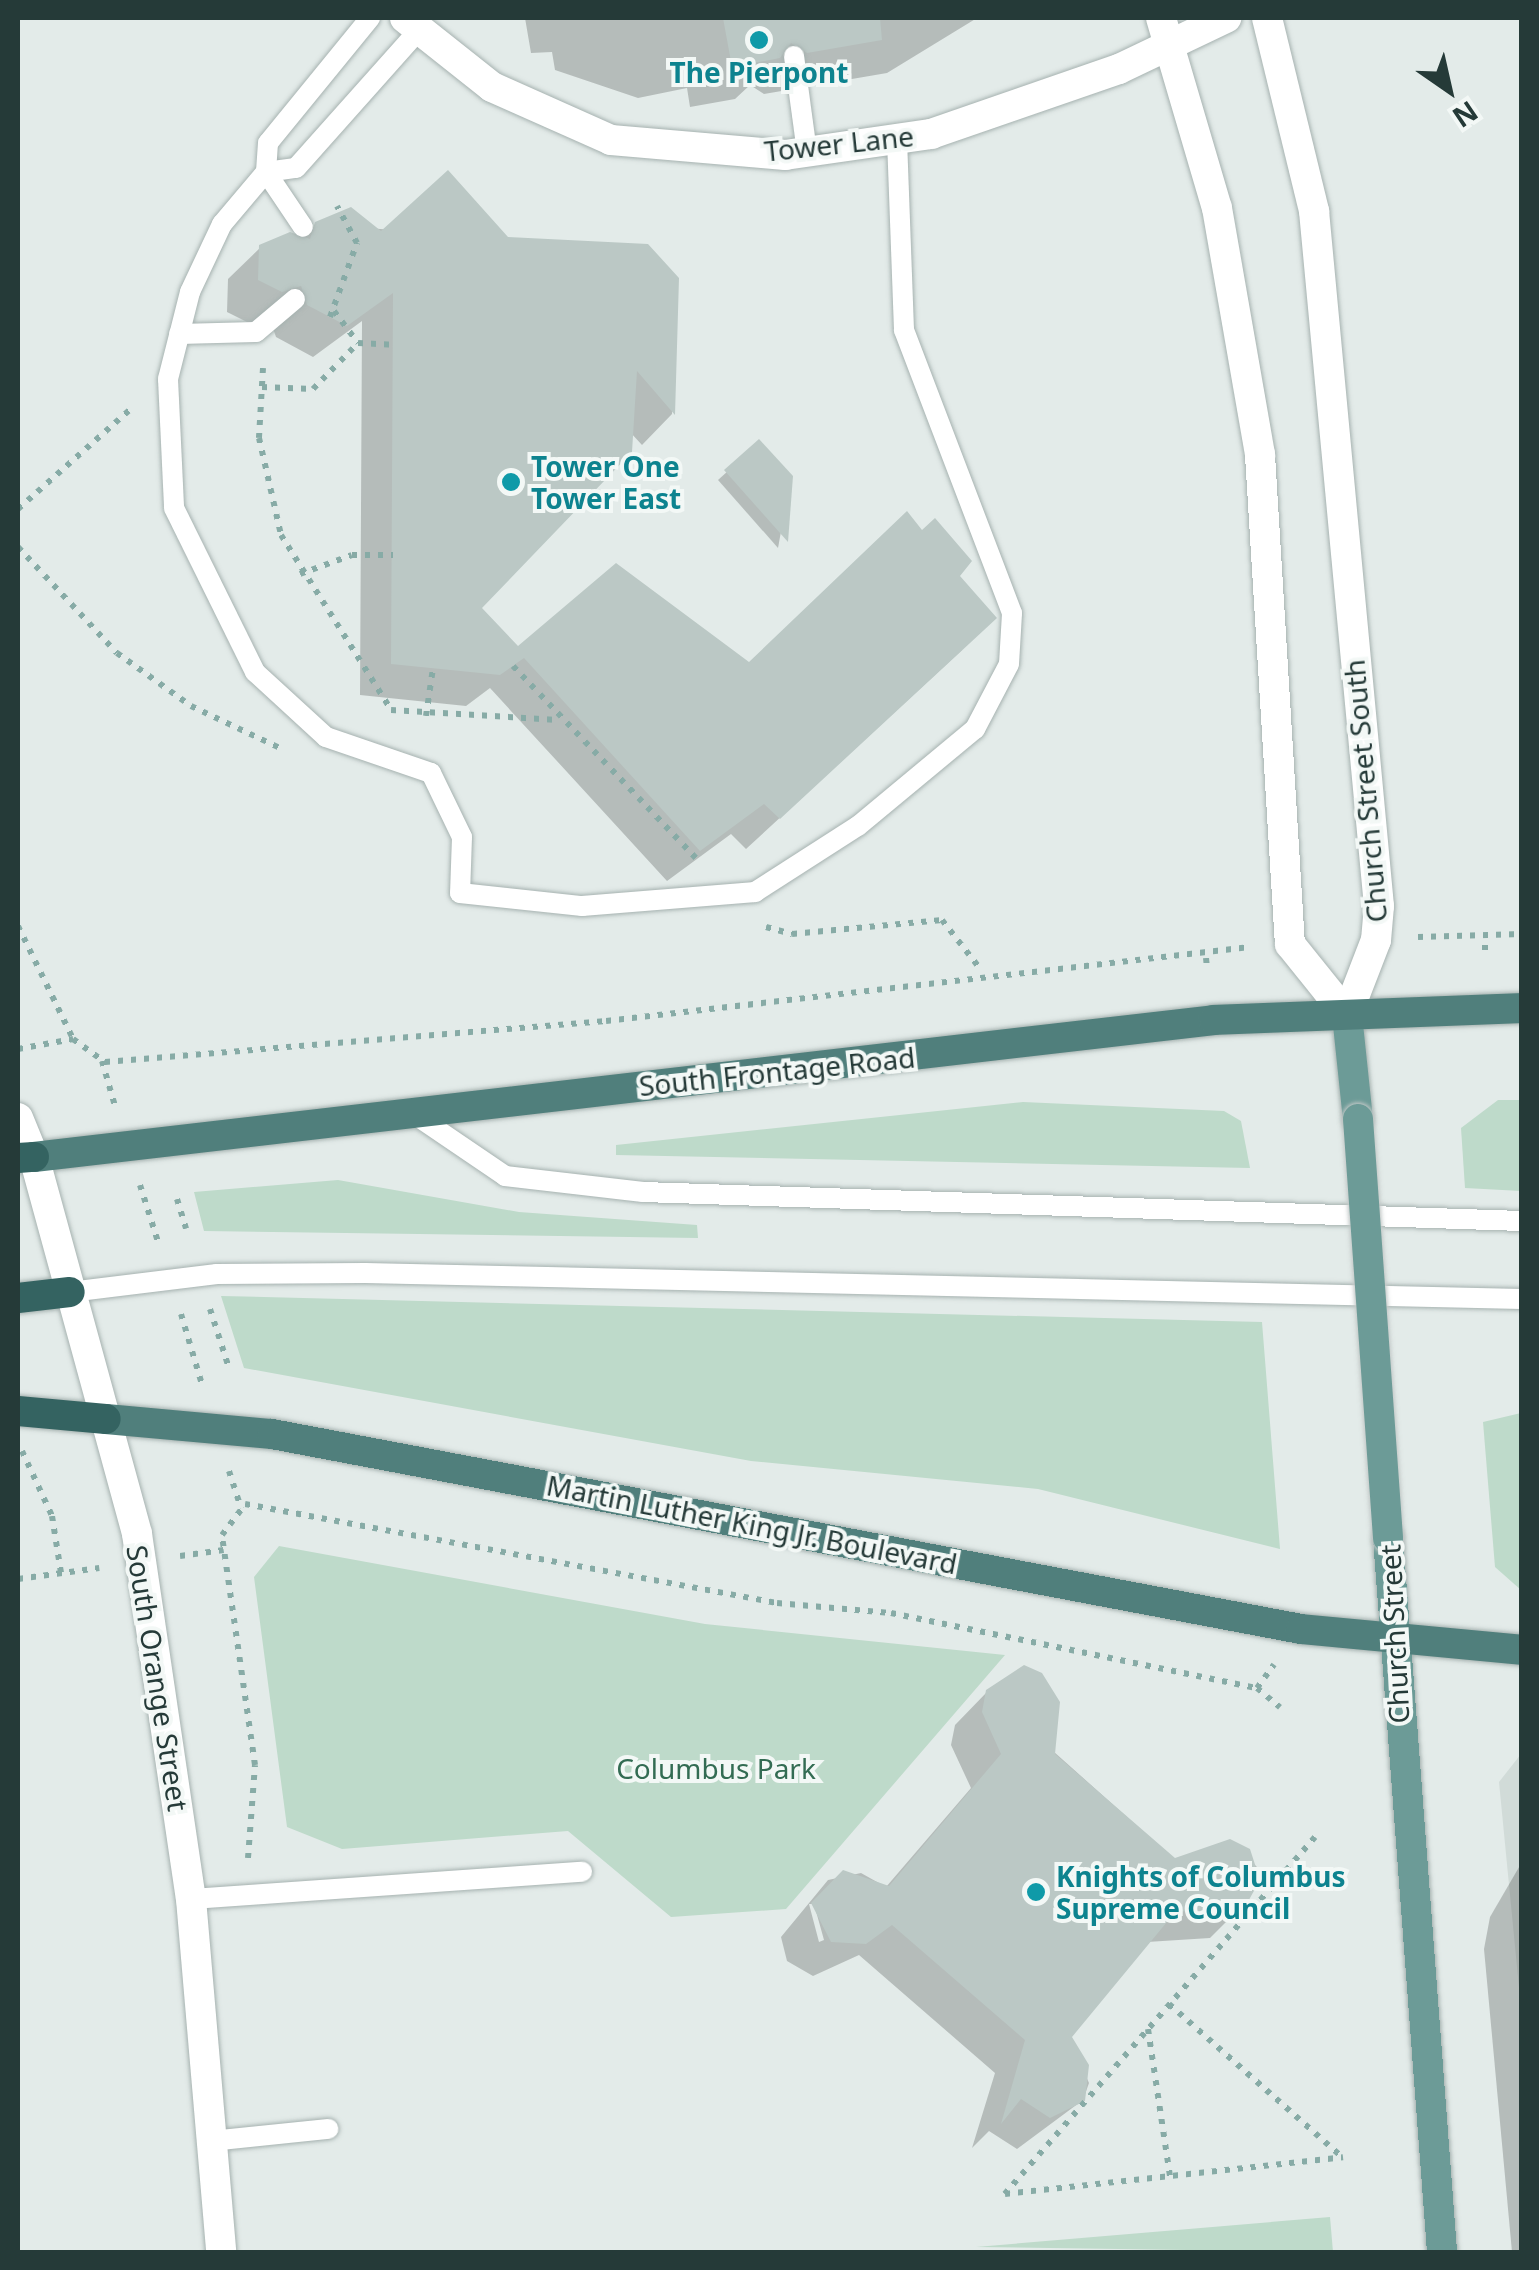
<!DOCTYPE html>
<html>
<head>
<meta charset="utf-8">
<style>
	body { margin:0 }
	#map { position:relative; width:1539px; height:2270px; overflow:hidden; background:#e3ebe9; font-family:"Noto Sans",sans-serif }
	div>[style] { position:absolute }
	.built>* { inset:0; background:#d1dbd8 }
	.green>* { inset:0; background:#bedaca }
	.shadow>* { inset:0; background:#0003 }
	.building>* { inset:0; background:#bbc8c5 }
	.path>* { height:6px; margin-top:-3px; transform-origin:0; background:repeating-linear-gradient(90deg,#87aba6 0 5px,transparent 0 13px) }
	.roads { filter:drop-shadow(0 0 2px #a6b2b0) drop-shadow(0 0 2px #a6b2b0) }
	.service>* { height:20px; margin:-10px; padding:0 10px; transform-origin:10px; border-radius:10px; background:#fff }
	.minor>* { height:30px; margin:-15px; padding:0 15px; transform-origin:15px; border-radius:15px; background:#fff }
	.tertiary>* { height:30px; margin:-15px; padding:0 15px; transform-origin:15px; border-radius:15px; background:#fff }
	.secondary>* { height:30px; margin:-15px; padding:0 15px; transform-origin:15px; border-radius:15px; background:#fff }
	.primary>* { height:30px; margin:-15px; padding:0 15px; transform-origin:15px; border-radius:15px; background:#6c9b97 }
	.trunk>* { height:30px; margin:-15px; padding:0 15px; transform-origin:15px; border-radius:15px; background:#507f7c }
	.motorway>* { height:30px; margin:-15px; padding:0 15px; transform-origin:15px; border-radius:15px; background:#346361 }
	.bridges { filter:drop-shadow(0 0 2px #c2c8c7) drop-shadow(0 0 2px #c2c8c7) }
	.primary-bridge>* { height:30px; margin:-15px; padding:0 15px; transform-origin:15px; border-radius:15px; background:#6c9b97 }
	.dots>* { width:28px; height:28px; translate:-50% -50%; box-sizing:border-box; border:5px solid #f3f8f6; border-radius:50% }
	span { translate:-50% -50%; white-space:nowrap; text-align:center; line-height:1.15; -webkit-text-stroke:8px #f3f8f6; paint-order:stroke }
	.culture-label { font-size:28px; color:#0d838f; font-weight:700 }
	.left { translate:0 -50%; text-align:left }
	.street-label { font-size:28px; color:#253a38 }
	.park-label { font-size:28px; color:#336c53 }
	.frame { position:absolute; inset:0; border:20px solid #253a38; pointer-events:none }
	.north { position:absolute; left:1399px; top:40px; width:100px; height:100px; -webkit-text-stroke:8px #f3f8f6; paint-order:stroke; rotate:146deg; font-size:28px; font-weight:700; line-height:40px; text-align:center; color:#253a38 }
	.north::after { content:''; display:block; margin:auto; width:35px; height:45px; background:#253a38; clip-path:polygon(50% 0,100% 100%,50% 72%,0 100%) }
</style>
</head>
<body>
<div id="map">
	<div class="built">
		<div style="clip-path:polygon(1521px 1754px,1522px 1754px,1521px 2008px,1499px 1782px)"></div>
	</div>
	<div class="green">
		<div style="clip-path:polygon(1498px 1100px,1521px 1100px,1521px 1191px,1465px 1188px,1461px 1128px)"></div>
		<div style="clip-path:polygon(1023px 1102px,1224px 1111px,1241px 1121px,1250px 1168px,616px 1155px,616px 1145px)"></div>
		<div style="clip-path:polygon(338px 1180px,519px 1212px,697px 1225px,698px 1238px,204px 1231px,194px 1192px)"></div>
		<div style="clip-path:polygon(221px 1296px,1262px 1322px,1280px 1549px,1038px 1489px,751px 1461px,244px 1368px)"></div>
		<div style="clip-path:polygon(1521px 1413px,1522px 1413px,1521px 1590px,1495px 1567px,1483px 1422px)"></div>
		<div style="clip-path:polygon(279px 1546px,705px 1624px,1005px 1655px,786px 1909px,671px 1917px,568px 1831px,342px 1849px,287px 1827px,254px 1577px)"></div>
		<div style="clip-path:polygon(1330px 2217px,1333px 2252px,976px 2247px)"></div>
	</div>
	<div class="shadow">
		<div style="clip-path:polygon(525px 18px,977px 18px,887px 73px,764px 94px,750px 85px,735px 99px,690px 107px,687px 88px,638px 98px,555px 70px,552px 52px,531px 53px)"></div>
		<div style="clip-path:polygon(317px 224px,507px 239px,676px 279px,672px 414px,642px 445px,630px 432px,478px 608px,517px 650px,749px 665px,957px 576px,962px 650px,746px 849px,731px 834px,667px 881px,490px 688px,466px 706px,360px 695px,362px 321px,313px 357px,276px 337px,269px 317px,249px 323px,227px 312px,228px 279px,261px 247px,302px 239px)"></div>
		<div style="clip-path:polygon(759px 443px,791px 477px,778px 548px,718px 480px)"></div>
		<div style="clip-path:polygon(evenodd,987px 1692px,1175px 1860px,1230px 1841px,1257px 1867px,1243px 1905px,1210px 1938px,1147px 1942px,1069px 2037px,1089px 2083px,1083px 2100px,1017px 2149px,989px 2131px,972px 2148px,995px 2073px,859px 1955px,813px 1976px,787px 1961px,781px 1937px,828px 1880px,861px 1873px,886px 1887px,971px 1788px,951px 1745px,955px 1725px,987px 1692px,809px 1904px,814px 1904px,824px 1940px,819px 1942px,809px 1904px)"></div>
		<div style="clip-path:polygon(1522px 1862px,1522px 2252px,1512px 2252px,1484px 1949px,1490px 1917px)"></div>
	</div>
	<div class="building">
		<div style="clip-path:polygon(723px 18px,880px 18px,882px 40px,807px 53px,791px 43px,780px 58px,732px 67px)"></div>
		<div style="clip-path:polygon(448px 170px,508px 237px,648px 244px,679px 278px,675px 415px,637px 371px,632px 452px,482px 608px,518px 646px,616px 563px,749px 662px,907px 511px,922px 530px,935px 518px,972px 561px,960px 576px,997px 618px,780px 819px,764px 804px,700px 851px,524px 658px,500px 675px,391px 664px,393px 293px,347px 326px,307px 305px,301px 286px,282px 292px,258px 280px,259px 245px,290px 232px,310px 239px,315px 222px,351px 207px,381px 231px)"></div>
		<div style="clip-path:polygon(759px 439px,793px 476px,788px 542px,724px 470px)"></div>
		<div style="clip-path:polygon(1024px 1665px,1042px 1673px,1060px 1702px,1055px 1754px,1175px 1858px,1230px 1839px,1250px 1849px,1260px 1880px,1245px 1907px,1229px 1914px,1176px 1911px,1072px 2037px,1089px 2065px,1085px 2101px,1050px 2118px,1021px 2099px,1001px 2124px,1025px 2040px,892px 1925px,866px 1944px,831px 1942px,811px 1903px,843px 1870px,889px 1886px,1001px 1754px,982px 1712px,986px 1690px)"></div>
	</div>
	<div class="path">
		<div style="left:334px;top:311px;width:40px;rotate:53deg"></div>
		<div style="left:330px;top:317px;width:79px;rotate:-70deg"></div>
		<div style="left:357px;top:243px;width:42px;rotate:-118.4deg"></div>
		<div style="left:263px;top:368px;width:70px;rotate:93.3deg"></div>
		<div style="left:259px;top:438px;width:99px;rotate:77.2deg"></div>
		<div style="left:281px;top:535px;width:207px;rotate:57.8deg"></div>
		<div style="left:391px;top:710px;width:167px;rotate:3.4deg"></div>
		<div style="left:262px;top:387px;width:51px;rotate:2.2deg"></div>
		<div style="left:313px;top:389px;width:64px;rotate:-45.6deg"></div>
		<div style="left:358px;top:343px;width:35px;rotate:3deg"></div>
		<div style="left:18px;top:509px;width:154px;rotate:-41.6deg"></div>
		<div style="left:18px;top:547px;width:145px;rotate:47deg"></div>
		<div style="left:117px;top:653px;width:91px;rotate:35.6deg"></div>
		<div style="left:191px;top:706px;width:98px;rotate:25.3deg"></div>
		<div style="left:300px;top:574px;width:55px;rotate:-20.1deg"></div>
		<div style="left:352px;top:555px;width:41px"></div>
		<div style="left:513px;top:666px;width:267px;rotate:46.4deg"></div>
		<div style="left:426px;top:716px;width:49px;rotate:-81.7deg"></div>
		<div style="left:18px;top:926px;width:126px;rotate:64deg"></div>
		<div style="left:73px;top:1039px;width:39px;rotate:36deg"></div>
		<div style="left:105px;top:1062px;width:503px;rotate:-4.68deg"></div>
		<div style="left:606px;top:1021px;width:648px;rotate:-6.55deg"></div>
		<div style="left:766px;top:927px;width:27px;rotate:15deg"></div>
		<div style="left:792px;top:934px;width:151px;rotate:-5.3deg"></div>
		<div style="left:942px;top:920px;width:58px;rotate:52deg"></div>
		<div style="left:1418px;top:937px;width:104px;rotate:-1.7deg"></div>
		<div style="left:1485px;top:945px;width:9px;rotate:90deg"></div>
		<div style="left:1206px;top:958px;width:10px;rotate:84deg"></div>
		<div style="left:18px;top:1049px;width:56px;rotate:-10.3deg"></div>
		<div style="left:102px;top:1061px;width:47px;rotate:73.9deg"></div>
		<div style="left:140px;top:1185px;width:63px;rotate:72.4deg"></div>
		<div style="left:177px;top:1199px;width:31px;rotate:73deg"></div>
		<div style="left:210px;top:1309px;width:59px;rotate:72.2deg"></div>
		<div style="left:181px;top:1314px;width:77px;rotate:73.4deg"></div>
		<div style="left:22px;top:1451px;width:72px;rotate:65.2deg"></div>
		<div style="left:52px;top:1516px;width:58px;rotate:81deg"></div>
		<div style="left:229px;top:1471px;width:39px;rotate:72deg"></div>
		<div style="left:180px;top:1556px;width:44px;rotate:-7.8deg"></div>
		<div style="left:18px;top:1579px;width:82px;rotate:-7.7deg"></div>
		<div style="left:1257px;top:1688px;width:30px;rotate:40deg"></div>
		<div style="left:1315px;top:1837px;width:473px;rotate:131deg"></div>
		<div style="left:1005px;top:2194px;width:340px;rotate:-6.2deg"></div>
		<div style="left:248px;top:1858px;width:93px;rotate:-85.7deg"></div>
		<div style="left:255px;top:1765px;width:232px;rotate:-98.2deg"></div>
		<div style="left:222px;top:1535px;width:39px;rotate:-53deg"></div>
		<div style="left:245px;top:1504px;width:541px;rotate:10.54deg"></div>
		<div style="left:777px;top:1603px;width:114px;rotate:5deg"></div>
		<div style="left:891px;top:1613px;width:374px;rotate:11.6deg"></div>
		<div style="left:1257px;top:1688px;width:29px;rotate:-54deg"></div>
		<div style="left:1169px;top:2004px;width:231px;rotate:41.5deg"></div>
		<div style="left:1148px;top:2029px;width:149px;rotate:81.5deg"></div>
	</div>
	<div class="roads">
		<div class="service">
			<div style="left:370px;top:18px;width:161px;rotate:129.2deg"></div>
			<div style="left:268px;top:143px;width:29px;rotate:94deg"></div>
			<div style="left:266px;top:172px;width:68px;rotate:130.2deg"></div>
			<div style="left:222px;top:224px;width:75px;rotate:115.2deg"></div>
			<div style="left:190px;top:292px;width:90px;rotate:104.2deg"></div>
			<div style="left:168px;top:379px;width:129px;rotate:87.3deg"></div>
			<div style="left:174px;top:508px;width:183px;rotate:63.7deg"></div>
			<div style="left:255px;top:672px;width:96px;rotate:42.5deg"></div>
			<div style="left:326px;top:737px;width:111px;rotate:18.9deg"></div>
			<div style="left:431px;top:773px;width:71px;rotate:64.2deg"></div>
			<div style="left:462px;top:837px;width:56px;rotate:92deg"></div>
			<div style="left:460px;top:893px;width:123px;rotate:6.1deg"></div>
			<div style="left:582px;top:906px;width:174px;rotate:-4.6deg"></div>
			<div style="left:755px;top:892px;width:122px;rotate:-32.7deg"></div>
			<div style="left:858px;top:826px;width:152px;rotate:-39.7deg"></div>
			<div style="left:975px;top:729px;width:73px;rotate:-62.4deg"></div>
			<div style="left:1009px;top:664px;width:51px;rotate:-86.6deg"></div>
			<div style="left:1012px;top:613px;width:303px;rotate:-110.9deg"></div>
			<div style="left:904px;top:330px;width:191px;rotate:-92.1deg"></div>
			<div style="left:794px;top:56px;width:97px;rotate:82.3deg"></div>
			<div style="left:266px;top:172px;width:30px;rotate:-8deg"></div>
			<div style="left:296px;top:168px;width:186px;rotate:-48.3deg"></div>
			<div style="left:266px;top:172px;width:66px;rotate:56.1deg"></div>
			<div style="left:179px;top:334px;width:77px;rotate:-1.5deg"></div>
			<div style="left:256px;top:332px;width:51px;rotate:-40.2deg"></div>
			<div style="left:411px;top:1112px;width:114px;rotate:34.2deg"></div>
			<div style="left:505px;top:1176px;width:139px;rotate:6.6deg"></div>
			<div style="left:643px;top:1192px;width:879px;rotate:1.89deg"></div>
			<div style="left:70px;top:1292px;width:148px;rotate:-7deg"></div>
			<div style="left:217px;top:1274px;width:148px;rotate:-0.4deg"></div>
			<div style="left:365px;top:1273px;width:1157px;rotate:1.29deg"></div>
			<div style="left:191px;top:1899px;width:392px;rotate:-4deg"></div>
			<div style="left:211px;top:2141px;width:118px;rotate:-5.9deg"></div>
		</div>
		<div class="minor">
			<div style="left:405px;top:18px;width:111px;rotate:38.4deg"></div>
			<div style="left:492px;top:87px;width:130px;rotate:24deg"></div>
			<div style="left:611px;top:140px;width:175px;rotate:4.9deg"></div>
			<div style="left:785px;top:155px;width:148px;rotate:-8.2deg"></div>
			<div style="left:931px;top:134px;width:199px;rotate:-19.1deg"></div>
			<div style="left:1119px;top:69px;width:119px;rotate:-25.5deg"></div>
		</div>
		<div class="tertiary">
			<div style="left:18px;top:1118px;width:42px;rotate:67.7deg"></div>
		</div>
		<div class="secondary">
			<div style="left:1161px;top:18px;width:198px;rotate:73.6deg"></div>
			<div style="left:1217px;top:208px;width:251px;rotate:80.1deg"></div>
			<div style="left:1260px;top:455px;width:490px;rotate:86.5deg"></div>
			<div style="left:1290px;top:944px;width:91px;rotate:51.2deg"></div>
			<div style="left:1267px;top:18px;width:199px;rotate:76.3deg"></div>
			<div style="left:1314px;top:211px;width:698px;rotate:84.66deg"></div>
			<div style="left:1379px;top:906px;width:34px;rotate:95deg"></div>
			<div style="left:1376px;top:940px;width:80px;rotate:111.1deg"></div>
			<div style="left:34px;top:1157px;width:391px;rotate:74.7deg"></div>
			<div style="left:137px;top:1534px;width:369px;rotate:81.6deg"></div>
			<div style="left:191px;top:1899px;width:354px;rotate:85.1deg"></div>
		</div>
		<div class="primary">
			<div style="left:1347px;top:1015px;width:105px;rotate:84deg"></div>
			<div style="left:1388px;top:1538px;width:716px;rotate:85.67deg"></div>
		</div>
		<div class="trunk">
			<div style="left:34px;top:1157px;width:1188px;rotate:-6.62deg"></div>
			<div style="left:1214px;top:1020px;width:308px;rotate:-2.2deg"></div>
			<div style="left:106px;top:1419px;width:167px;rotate:5.2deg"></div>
			<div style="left:272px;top:1434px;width:1047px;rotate:10.73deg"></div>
			<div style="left:1301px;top:1629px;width:222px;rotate:5.4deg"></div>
		</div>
		<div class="motorway">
			<div style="left:18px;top:1158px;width:16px;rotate:-4deg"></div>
			<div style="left:18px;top:1298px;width:52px;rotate:-6.6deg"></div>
			<div style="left:18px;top:1411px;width:88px;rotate:5.2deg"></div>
		</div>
	</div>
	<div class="bridges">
		<div class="primary-bridge">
			<div style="left:1358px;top:1119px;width:420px;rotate:85.9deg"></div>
		</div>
	</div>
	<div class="dots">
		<div style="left:759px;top:40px;background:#0f9aa8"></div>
		<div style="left:511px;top:482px;background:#0f9aa8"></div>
		<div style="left:1036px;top:1892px;background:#0f9aa8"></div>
	</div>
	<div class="culture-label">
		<span style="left:759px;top:72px">The Pierpont</span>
		<span class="left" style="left:531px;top:482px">Tower One<br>Tower East</span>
		<span class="left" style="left:1056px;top:1892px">Knights of Columbus<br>Supreme Council</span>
	</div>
	<div class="street-label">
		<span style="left:839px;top:143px;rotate:-6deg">Tower Lane</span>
		<span style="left:1365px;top:791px;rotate:-95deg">Church Street South</span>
		<span style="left:777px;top:1071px;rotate:-6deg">South Frontage Road</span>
		<span style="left:752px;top:1524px;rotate:11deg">Martin Luther King Jr. Boulevard</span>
		<span style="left:1394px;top:1634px;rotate:-93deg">Church Street</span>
		<span style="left:158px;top:1678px;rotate:81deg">South Orange Street</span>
	</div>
	<div class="park-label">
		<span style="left:716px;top:1768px">Columbus Park</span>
	</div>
	<div class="frame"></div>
	<div class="north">N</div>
</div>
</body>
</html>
